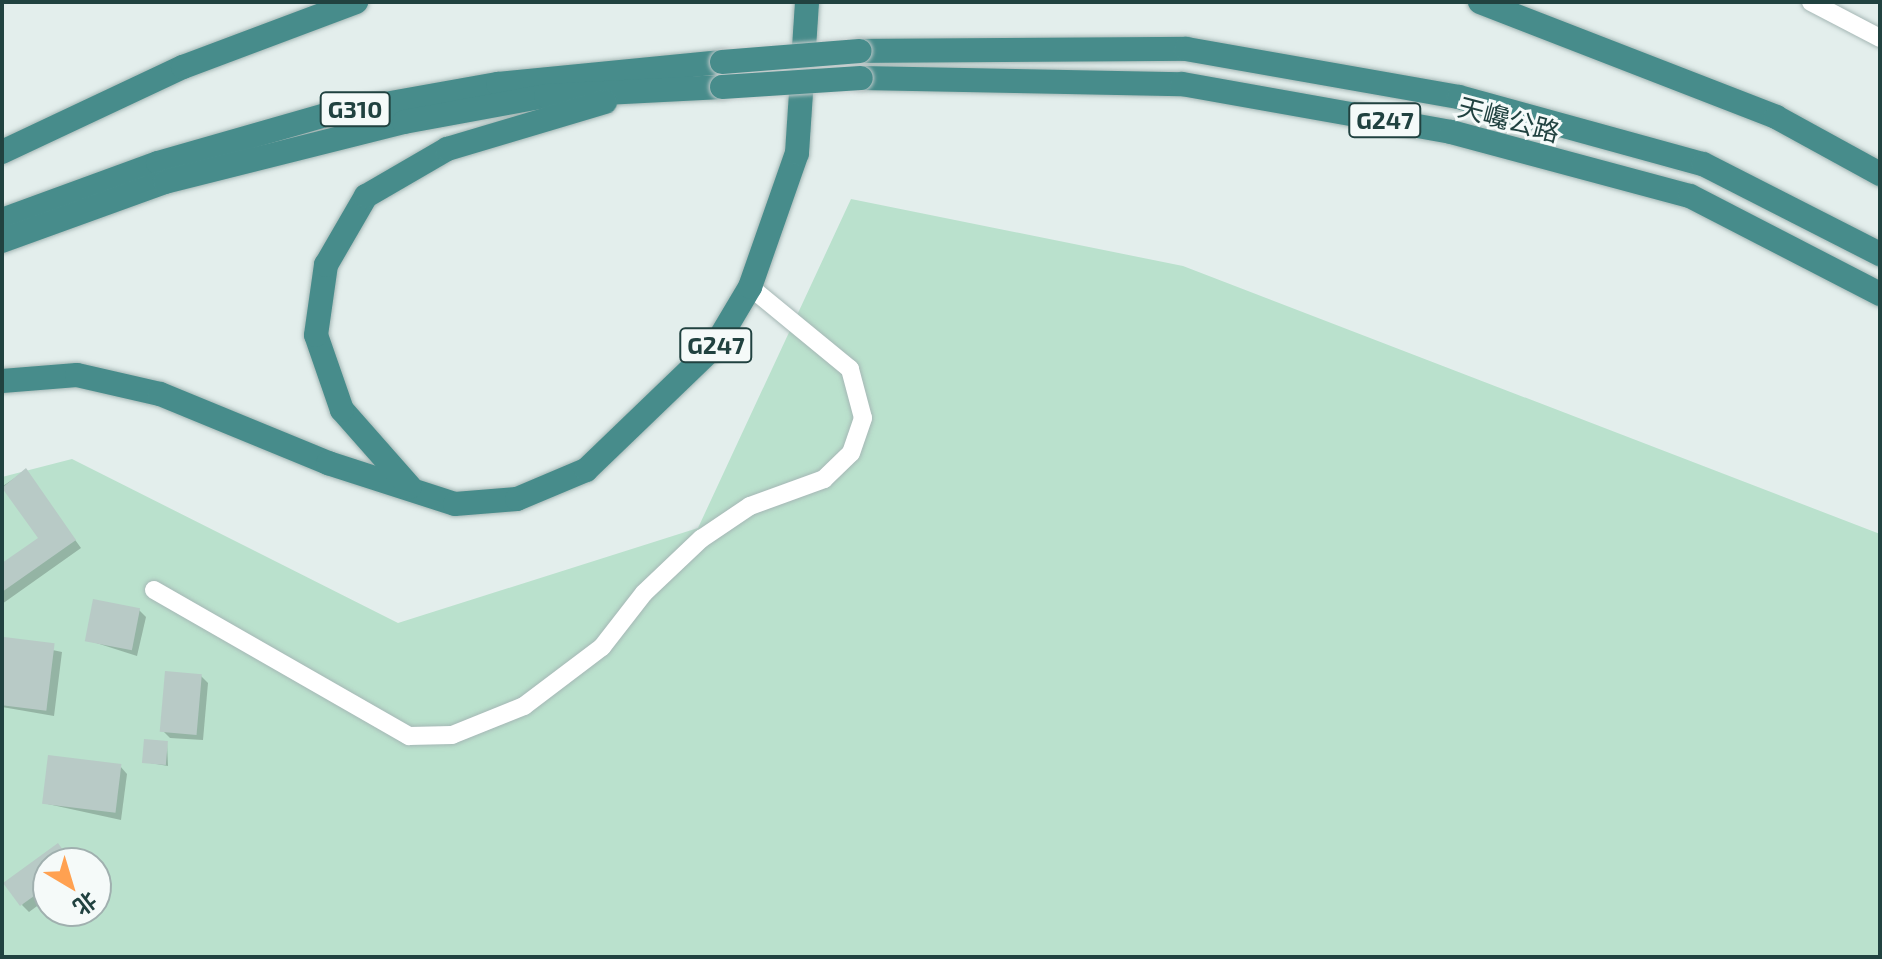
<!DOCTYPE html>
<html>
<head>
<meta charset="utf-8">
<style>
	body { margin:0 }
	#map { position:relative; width:1882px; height:959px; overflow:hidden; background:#e3eeec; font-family:"Exo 2","Noto Sans SC",sans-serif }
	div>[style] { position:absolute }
	.green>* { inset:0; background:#bae1cd }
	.shadow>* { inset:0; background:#0003 }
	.building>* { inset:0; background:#b8cac6; transform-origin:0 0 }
	.roads { filter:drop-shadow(0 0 2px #a5b7b5) drop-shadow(0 0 2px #a5b7b5) }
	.service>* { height:18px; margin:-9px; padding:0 9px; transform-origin:9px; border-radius:9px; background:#fff }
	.trunk>* { height:24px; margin:-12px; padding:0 12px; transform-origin:12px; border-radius:12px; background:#478c8b }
	.bridges { filter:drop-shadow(0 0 2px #c1caca) drop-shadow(0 0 2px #c1caca) }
	.trunk-bridge>* { height:24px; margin:-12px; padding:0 12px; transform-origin:12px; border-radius:12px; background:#478c8b }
	span { translate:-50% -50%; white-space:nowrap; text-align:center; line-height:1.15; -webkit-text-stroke:6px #f5faf9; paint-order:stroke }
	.shield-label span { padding:2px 6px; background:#f5faf9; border:2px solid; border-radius:6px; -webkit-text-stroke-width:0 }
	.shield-label { font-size:24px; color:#214240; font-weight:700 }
	.street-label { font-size:26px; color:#214240 }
	.frame { position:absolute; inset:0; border:4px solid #214240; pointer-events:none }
	.north { position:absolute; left:32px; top:847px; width:80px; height:80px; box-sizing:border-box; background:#f5faf9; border:2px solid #a0b0af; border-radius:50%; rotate:142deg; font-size:22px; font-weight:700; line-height:32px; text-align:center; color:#214240 }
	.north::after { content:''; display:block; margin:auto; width:28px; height:36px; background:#ffa151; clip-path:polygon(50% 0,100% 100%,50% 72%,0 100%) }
</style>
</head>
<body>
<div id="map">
	<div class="green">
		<div style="clip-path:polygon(evenodd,851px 199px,1183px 266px,1880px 534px,1880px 957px,2px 957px,2px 477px,72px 459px,398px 623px,698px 528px,851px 199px,48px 863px,96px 863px,96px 911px,48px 911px,48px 863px)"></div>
	</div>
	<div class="shadow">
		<div style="clip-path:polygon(25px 471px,81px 548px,2px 604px,2px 566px,40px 539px,3px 486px)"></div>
		<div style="clip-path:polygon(139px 610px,146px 617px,137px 656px,87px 640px)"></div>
		<div style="clip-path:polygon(5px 640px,62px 652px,54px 716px,2px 707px)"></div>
		<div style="clip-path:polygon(201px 676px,208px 683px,203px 740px,170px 738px,163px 731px)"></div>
		<div style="clip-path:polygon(167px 742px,168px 766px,144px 762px)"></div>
		<div style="clip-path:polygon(120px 766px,127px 774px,121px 820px,43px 803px)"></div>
		<div style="clip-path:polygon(58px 846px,72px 863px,48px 863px,48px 898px,29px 912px,22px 905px)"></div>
	</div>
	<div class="building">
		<div style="clip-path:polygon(26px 468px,76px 540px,2px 592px,2px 563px,38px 538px,2px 488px)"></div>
		<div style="left:93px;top:599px;width:48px;height:43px;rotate:11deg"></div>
		<div style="left:4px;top:637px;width:51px;height:68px;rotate:7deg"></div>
		<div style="left:165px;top:671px;width:37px;height:61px;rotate:5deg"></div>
		<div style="left:144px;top:739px;width:24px;height:24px;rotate:5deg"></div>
		<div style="left:48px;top:755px;width:74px;height:49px;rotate:7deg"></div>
		<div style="clip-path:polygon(58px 843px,72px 863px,48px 863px,48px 886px,20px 906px,3px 883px)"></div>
	</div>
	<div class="roads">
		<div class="service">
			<div style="left:1811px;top:2px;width:78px;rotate:27.6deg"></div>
			<div style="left:154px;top:590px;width:294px;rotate:29.8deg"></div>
			<div style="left:409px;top:736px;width:43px;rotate:-1.3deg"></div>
			<div style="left:452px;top:735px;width:78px;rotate:-21.9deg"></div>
			<div style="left:524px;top:706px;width:98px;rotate:-37.1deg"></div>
			<div style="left:602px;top:647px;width:68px;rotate:-52.1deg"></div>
			<div style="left:644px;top:593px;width:79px;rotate:-43.5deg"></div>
			<div style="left:701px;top:539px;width:59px;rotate:-34deg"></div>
			<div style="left:750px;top:506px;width:79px;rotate:-20deg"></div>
			<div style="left:824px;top:479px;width:37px;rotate:-44deg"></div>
			<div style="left:851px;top:453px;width:37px;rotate:-71deg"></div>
			<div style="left:863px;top:418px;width:51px;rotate:-104.9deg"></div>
			<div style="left:850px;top:369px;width:129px;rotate:-140.6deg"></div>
		</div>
		<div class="trunk">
			<div style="left:1480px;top:2px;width:318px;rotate:21.2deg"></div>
			<div style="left:1776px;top:117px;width:119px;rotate:28.7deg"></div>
			<div style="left:860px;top:51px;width:326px;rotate:-0.4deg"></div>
			<div style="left:1186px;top:49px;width:277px;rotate:10deg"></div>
			<div style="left:1459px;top:97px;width:253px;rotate:15.4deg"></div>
			<div style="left:1703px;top:164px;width:199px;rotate:27deg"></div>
			<div style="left:861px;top:78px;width:321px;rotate:1.1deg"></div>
			<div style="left:1182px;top:84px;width:273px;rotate:10.1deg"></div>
			<div style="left:1451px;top:132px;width:247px;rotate:15deg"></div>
			<div style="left:1690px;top:196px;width:214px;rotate:27.3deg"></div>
			<div style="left:2px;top:152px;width:200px;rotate:-25.2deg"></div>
			<div style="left:183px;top:67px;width:185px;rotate:-20.6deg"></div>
			<div style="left:2px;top:220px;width:166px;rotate:-20.1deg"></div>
			<div style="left:158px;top:163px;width:178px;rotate:-16deg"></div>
			<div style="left:329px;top:114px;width:172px;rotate:-10.1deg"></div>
			<div style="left:498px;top:84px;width:225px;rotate:-5.6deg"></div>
			<div style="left:2px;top:241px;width:173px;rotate:-19.9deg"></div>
			<div style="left:165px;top:182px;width:246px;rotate:-14.1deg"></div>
			<div style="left:404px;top:122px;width:144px;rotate:-10.4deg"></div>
			<div style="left:546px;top:96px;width:176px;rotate:-2.9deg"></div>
			<div style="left:2px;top:381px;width:75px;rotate:-4.6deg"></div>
			<div style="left:77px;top:375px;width:85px;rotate:12.9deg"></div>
			<div style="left:160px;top:394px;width:182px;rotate:22.3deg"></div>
			<div style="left:328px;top:463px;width:133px;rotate:17.9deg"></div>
			<div style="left:455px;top:504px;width:62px;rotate:-4.6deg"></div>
			<div style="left:517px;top:499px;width:75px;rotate:-22.8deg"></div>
			<div style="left:586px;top:470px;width:179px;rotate:-43.9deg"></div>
			<div style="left:715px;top:346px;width:69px;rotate:-59.3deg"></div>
			<div style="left:750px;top:287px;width:142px;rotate:-70.7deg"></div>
			<div style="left:797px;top:153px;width:151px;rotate:-86.2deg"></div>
			<div style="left:410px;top:487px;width:103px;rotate:-131.4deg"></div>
			<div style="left:342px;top:410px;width:79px;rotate:-109.1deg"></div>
			<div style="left:316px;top:335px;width:71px;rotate:-81.9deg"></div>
			<div style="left:326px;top:265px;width:80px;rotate:-59.9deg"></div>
			<div style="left:366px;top:196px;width:94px;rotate:-30.1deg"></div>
			<div style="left:447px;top:149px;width:165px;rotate:-16.6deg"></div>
		</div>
	</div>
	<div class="bridges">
		<div class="trunk-bridge">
			<div style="left:722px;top:62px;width:138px;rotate:-4.6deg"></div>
			<div style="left:722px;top:87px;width:139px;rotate:-3.7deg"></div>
		</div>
	</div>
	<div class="shield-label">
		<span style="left:355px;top:109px">G310</span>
		<span style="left:1385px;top:120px">G247</span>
		<span style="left:716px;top:345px">G247</span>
	</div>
	<div class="street-label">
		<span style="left:1509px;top:119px;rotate:15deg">天巉公路</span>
	</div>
	<div class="frame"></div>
	<div class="north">北</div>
</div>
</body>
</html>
